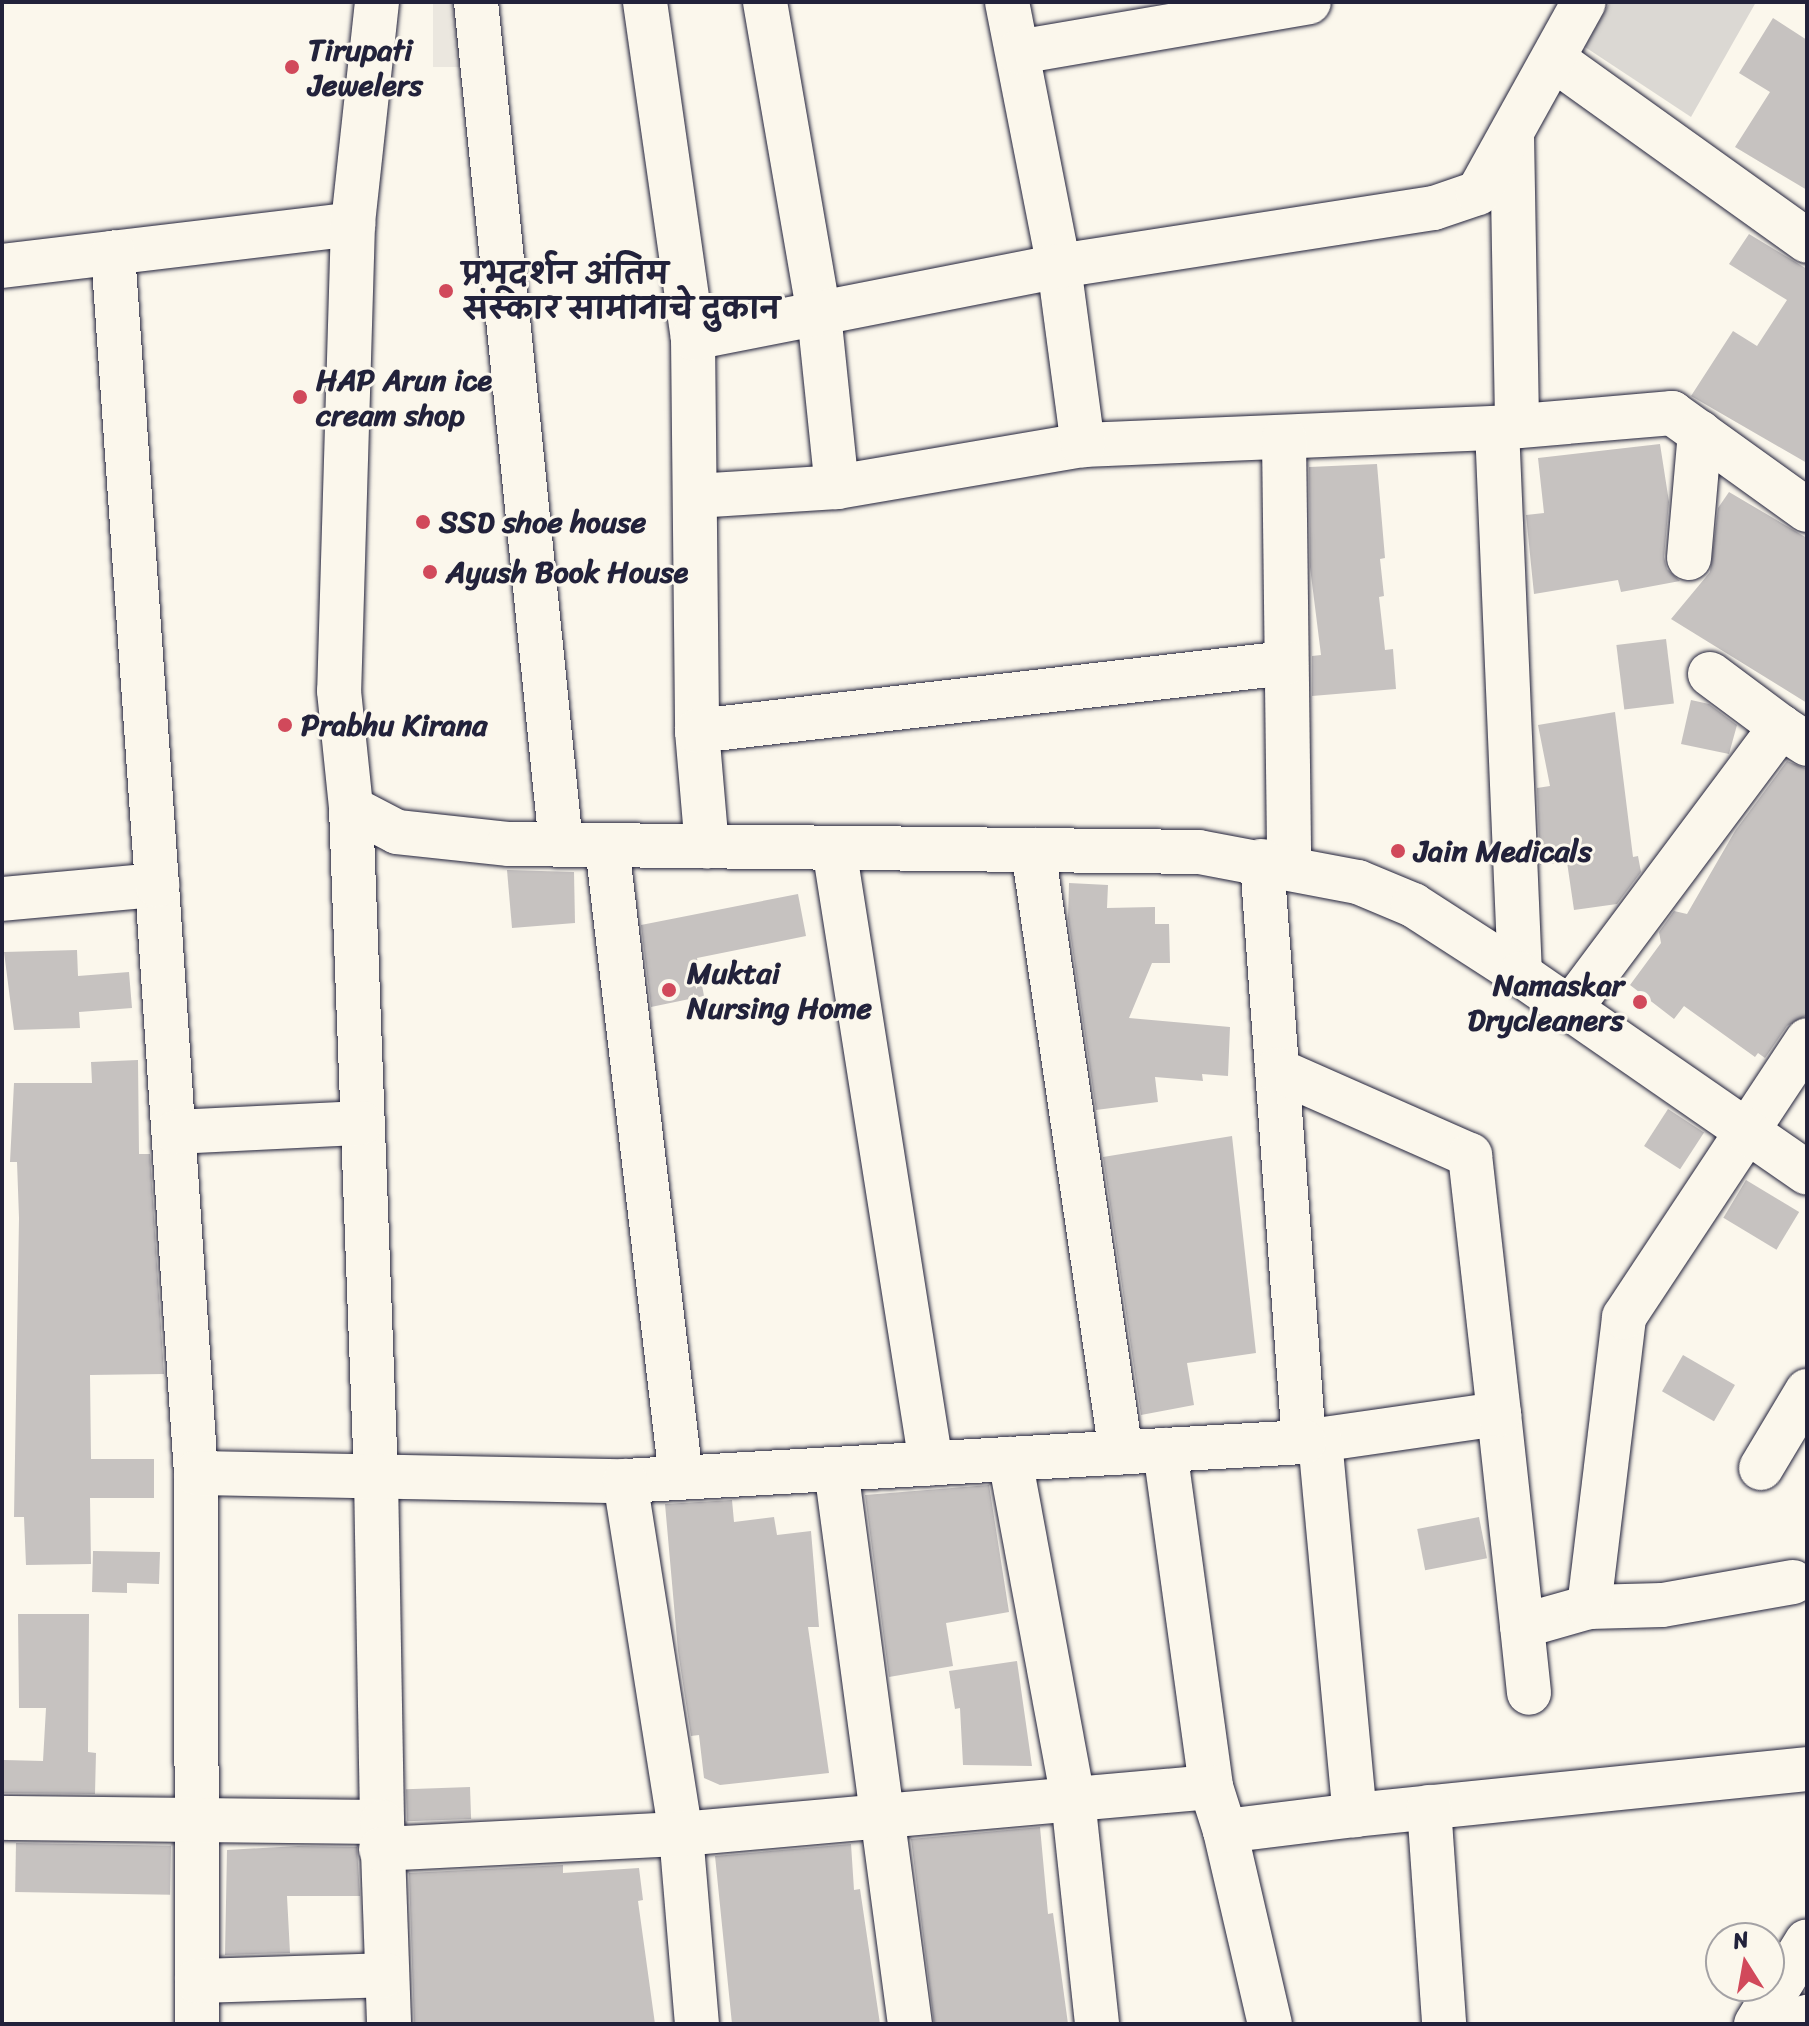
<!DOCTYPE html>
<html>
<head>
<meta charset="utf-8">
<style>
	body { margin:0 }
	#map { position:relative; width:1809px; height:2026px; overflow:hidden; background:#fbf7ec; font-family:Sriracha,"Playpen Sans Deva",sans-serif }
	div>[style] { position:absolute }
	.built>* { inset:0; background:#ebe7df; transform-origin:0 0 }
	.green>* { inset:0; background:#dbd8d3 }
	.building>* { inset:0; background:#c6c2c0; transform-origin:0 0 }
	.roads { filter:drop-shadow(0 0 2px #22223b) drop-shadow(0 0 2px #22223b) }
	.minor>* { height:44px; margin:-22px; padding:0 22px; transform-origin:22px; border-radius:22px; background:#fbf7ec }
	.major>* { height:44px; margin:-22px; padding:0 22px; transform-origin:22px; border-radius:22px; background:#fbf7ec }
	.dots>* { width:22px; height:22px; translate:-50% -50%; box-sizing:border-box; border:4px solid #fbf7ec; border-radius:50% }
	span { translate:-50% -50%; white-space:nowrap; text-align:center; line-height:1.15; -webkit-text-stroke:6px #fbf7ec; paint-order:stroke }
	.poi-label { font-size:30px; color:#22223b; font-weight:700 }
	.left { translate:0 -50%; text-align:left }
	.right { translate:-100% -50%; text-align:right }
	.frame { position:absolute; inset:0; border:4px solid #22223b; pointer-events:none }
	.north { position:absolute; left:1705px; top:1922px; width:80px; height:80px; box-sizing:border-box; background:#fbf7ec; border:2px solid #a4a2a5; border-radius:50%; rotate:349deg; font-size:22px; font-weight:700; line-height:32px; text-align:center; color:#22223b }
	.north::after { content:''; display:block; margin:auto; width:28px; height:36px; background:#d1495b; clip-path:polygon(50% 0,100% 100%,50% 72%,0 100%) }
</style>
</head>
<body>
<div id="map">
	<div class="built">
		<div style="left:433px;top:2px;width:27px;height:65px"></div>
	</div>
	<div class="green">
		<div style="clip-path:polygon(1610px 2px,1756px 2px,1691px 117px,1585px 47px)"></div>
	</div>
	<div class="building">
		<div style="clip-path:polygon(1773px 18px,1807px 40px,1807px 190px,1735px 147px,1770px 92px,1739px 73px)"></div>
		<div style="clip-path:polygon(1749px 234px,1807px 269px,1807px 463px,1691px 396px,1733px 331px,1757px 346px,1787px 300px,1729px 264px)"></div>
		<div style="clip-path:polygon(1660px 444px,1669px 502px,1664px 557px,1667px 569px,1680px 581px,1621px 592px,1618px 580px,1534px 594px,1526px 515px,1544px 513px,1538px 458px)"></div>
		<div style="clip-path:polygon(1377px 464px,1385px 558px,1380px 559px,1384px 596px,1379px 597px,1385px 650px,1393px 649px,1396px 689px,1312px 696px,1312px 656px,1321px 655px,1310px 567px,1309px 467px)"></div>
		<div style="clip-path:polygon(1729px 492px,1807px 538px,1807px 703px,1671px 619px,1710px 572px,1718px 508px)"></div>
		<div style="left:1666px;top:639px;width:65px;height:50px;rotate:83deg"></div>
		<div style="clip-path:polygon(1691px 700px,1709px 704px,1737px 725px,1729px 754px,1681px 744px)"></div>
		<div style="clip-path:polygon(1615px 712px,1633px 857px,1638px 856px,1641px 872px,1617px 904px,1574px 910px,1567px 862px,1540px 865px,1537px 788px,1550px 786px,1538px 725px)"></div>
		<div style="clip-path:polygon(1787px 761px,1807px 769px,1807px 1015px,1787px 1026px,1765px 1058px,1758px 1053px,1755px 1057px,1684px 1006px,1674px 1019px,1630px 985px,1661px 943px,1659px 932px,1674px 911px,1687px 914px,1735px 831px)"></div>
		<div style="clip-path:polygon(507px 870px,574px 872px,575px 923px,512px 928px)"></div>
		<div style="clip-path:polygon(1069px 883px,1108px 885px,1107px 908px,1155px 907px,1155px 924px,1169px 924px,1170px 963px,1152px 963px,1129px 1018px,1230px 1027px,1228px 1076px,1202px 1074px,1203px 1081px,1155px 1077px,1158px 1102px,1096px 1110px,1068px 918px)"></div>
		<div style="clip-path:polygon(798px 894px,806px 936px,697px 958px,704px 996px,651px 1007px,641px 925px)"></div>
		<div style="clip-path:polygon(77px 950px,78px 976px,129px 972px,132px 1008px,79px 1012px,80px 1028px,14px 1030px,4px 952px)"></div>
		<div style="clip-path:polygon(138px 1060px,139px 1154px,150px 1154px,164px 1374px,90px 1375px,91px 1459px,154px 1459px,154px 1498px,90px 1498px,91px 1564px,26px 1565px,24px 1517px,14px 1517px,19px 1218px,17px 1162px,10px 1162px,14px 1083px,92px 1083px,91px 1062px)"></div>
		<div style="left:1668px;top:1109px;width:43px;height:44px;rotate:33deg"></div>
		<div style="clip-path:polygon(1232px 1136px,1256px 1353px,1187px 1363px,1194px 1405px,1141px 1415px,1103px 1157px)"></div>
		<div style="left:1746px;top:1180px;width:62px;height:44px;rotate:31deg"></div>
		<div style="left:1683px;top:1355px;width:60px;height:42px;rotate:30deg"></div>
		<div style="clip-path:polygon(989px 1485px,1009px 1612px,946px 1623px,953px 1666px,889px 1677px,865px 1495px)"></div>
		<div style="clip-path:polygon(732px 1500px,734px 1522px,774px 1517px,777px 1535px,811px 1531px,819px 1627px,808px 1627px,829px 1773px,720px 1785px,704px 1778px,699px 1735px,691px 1736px,678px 1651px,665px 1504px)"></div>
		<div style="left:1479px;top:1517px;width:42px;height:63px;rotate:79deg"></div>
		<div style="clip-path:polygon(93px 1551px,160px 1552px,159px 1584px,127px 1583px,127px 1593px,92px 1592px)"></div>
		<div style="clip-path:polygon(18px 1614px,89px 1614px,88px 1752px,96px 1753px,95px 1794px,3px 1793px,4px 1760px,43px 1761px,46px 1708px,19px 1708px)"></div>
		<div style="clip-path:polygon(1017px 1661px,1032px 1766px,963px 1765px,960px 1708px,955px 1709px,949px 1671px)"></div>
		<div style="left:470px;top:1787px;width:32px;height:64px;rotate:88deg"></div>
		<div style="clip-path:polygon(1040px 1827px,1048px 1914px,1053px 1913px,1068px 2024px,934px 2024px,911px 1839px)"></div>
		<div style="left:16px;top:1843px;width:155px;height:49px;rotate:1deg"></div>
		<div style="clip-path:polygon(851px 1844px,854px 1890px,860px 1889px,880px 2024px,732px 2024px,715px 1856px)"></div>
		<div style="clip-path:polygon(298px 1846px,357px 1847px,360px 1896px,287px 1896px,290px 1953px,225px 1955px,227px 1850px)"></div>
		<div style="clip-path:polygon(563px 1865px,563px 1873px,639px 1868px,643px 1900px,638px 1901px,655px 2024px,414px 2024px,409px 1873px)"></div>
	</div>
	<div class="roads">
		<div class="minor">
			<div style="left:476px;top:2px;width:847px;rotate:84.24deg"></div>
			<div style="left:645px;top:2px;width:339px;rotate:81.9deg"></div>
			<div style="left:693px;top:338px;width:393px;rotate:89.4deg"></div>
			<div style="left:697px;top:731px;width:116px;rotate:85.1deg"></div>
			<div style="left:765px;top:2px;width:317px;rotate:80.2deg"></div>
			<div style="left:819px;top:314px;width:174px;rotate:84.1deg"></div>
			<div style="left:837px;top:487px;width:250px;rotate:-9.7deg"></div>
			<div style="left:1083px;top:445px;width:414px;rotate:-2.4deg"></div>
			<div style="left:1497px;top:428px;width:176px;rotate:-4.9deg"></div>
			<div style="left:1672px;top:413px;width:166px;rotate:35.7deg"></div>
			<div style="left:1007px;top:2px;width:269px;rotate:78.9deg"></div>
			<div style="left:1059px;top:266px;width:181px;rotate:82.4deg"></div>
			<div style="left:1018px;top:52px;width:295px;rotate:-9.7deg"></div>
			<div style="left:1556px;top:61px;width:309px;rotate:35.6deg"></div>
			<div style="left:1512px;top:135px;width:291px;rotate:89deg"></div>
			<div style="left:2px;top:266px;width:354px;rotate:-6.8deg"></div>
			<div style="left:693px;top:338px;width:373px;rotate:-11.1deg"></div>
			<div style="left:1059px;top:266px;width:379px;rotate:-8.8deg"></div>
			<div style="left:1434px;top:208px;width:46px;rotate:-18.8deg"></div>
			<div style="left:1478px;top:193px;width:218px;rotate:-61deg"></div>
			<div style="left:1497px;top:428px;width:546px;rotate:87.59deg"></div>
			<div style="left:1284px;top:438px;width:430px;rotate:89.3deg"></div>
			<div style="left:695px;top:496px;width:142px;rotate:-3.6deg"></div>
			<div style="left:1689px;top:558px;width:126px;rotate:-85deg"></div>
			<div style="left:1710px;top:674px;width:89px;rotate:36.7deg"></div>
			<div style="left:697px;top:731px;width:593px;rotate:-6.59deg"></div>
			<div style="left:351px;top:808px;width:668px;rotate:87.86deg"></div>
			<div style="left:376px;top:1476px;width:346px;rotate:89deg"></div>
			<div style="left:607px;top:846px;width:636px;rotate:83.32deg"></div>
			<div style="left:834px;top:848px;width:623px;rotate:81.04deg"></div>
			<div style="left:1033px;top:850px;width:609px;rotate:81.7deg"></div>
			<div style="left:1262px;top:861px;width:583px;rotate:85.87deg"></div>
			<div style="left:1304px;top:1442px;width:197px;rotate:-8.2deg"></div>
			<div style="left:1499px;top:1414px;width:213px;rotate:83.8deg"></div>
			<div style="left:1522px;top:1626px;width:70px;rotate:-15.8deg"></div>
			<div style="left:157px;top:885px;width:589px;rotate:86.21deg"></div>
			<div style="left:196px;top:1473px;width:551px;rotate:89.9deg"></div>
			<div style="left:2px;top:899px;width:156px;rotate:-5.2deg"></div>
			<div style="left:157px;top:885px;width:634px;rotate:-93.98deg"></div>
			<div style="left:1569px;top:1010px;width:354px;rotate:-53.2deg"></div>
			<div style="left:1781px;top:727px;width:31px;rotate:33deg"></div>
			<div style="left:1277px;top:1070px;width:211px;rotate:23.8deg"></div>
			<div style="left:1470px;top:1155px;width:261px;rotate:83.6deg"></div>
			<div style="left:176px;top:1132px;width:185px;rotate:-2.8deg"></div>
			<div style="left:1320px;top:1440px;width:377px;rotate:84.7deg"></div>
			<div style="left:1355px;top:1815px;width:454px;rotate:-5.8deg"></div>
			<div style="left:1165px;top:1450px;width:340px;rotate:82.2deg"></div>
			<div style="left:1010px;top:1459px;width:346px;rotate:79.5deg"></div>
			<div style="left:1073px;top:1799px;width:226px;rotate:83.9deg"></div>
			<div style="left:1761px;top:1468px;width:90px;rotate:-59.1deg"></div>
			<div style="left:836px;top:1469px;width:560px;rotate:82.41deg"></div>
			<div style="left:196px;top:1473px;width:429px;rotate:1.1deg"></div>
			<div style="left:625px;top:1481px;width:680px;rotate:-3.29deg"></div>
			<div style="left:625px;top:1481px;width:357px;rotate:81deg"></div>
			<div style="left:681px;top:1834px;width:191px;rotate:85.2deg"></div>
			<div style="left:1793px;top:1582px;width:133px;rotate:170deg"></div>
			<div style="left:1662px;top:1605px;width:73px;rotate:178.4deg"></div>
			<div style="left:1589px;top:1607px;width:292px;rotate:-83.1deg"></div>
			<div style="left:1624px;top:1317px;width:332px;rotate:-56.5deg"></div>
			<div style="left:1522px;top:1626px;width:67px;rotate:84deg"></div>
			<div style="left:1429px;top:1807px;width:218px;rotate:86deg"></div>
			<div style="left:2px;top:1818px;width:380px;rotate:0.6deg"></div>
			<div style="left:382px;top:1822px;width:202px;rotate:88deg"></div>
			<div style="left:1225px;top:1831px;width:198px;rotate:76.9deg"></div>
			<div style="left:381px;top:1849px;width:300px;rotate:-2.9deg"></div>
			<div style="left:681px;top:1834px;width:532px;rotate:-5.07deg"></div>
			<div style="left:1211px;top:1787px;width:46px;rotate:72.3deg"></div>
			<div style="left:1225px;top:1831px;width:131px;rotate:-7deg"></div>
			<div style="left:197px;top:1981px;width:188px;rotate:-1.8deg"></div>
		</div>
		<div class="major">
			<div style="left:377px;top:2px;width:223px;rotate:96.2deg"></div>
			<div style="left:353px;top:224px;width:467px;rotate:91.7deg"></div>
			<div style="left:339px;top:691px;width:118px;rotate:84.1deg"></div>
			<div style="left:351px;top:808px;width:52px;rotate:27.6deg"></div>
			<div style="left:397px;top:832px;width:113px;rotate:6.1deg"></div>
			<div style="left:509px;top:844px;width:690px;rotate:0.66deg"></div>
			<div style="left:1199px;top:852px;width:162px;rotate:10.7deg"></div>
			<div style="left:1358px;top:882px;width:60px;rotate:22.7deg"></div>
			<div style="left:1413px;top:905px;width:127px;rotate:32.8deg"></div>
			<div style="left:1520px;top:974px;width:349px;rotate:34.7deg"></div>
			<div style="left:1756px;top:2024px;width:97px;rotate:-58.4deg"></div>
			<div style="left:1802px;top:2024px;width:9px;rotate:-54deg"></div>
		</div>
	</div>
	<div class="dots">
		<div style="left:292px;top:67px;background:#d1495b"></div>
		<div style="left:446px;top:291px;background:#d1495b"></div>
		<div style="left:300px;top:397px;background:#d1495b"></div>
		<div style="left:423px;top:522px;background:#d1495b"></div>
		<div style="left:430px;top:572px;background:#d1495b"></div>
		<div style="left:285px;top:725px;background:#d1495b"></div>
		<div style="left:1398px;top:851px;background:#d1495b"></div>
		<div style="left:669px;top:990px;background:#d1495b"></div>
		<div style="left:1640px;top:1002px;background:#d1495b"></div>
	</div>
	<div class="poi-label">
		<span class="left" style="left:308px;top:67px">Tirupati<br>Jewelers</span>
		<span class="left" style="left:462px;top:291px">प्रभूदर्शन अंतिम<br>संस्कार सामानाचे दुकान</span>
		<span class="left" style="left:316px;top:397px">HAP Arun ice<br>cream shop</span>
		<span class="left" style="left:439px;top:522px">SSD shoe house</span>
		<span class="left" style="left:446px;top:572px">Ayush Book House</span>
		<span class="left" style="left:301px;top:725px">Prabhu Kirana</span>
		<span class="left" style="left:1414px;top:851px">Jain Medicals</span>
		<span class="left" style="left:687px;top:990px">Muktai<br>Nursing Home</span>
		<span class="right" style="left:1624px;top:1002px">Namaskar<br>Drycleaners</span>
	</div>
	<div class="frame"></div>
	<div class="north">N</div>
</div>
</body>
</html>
